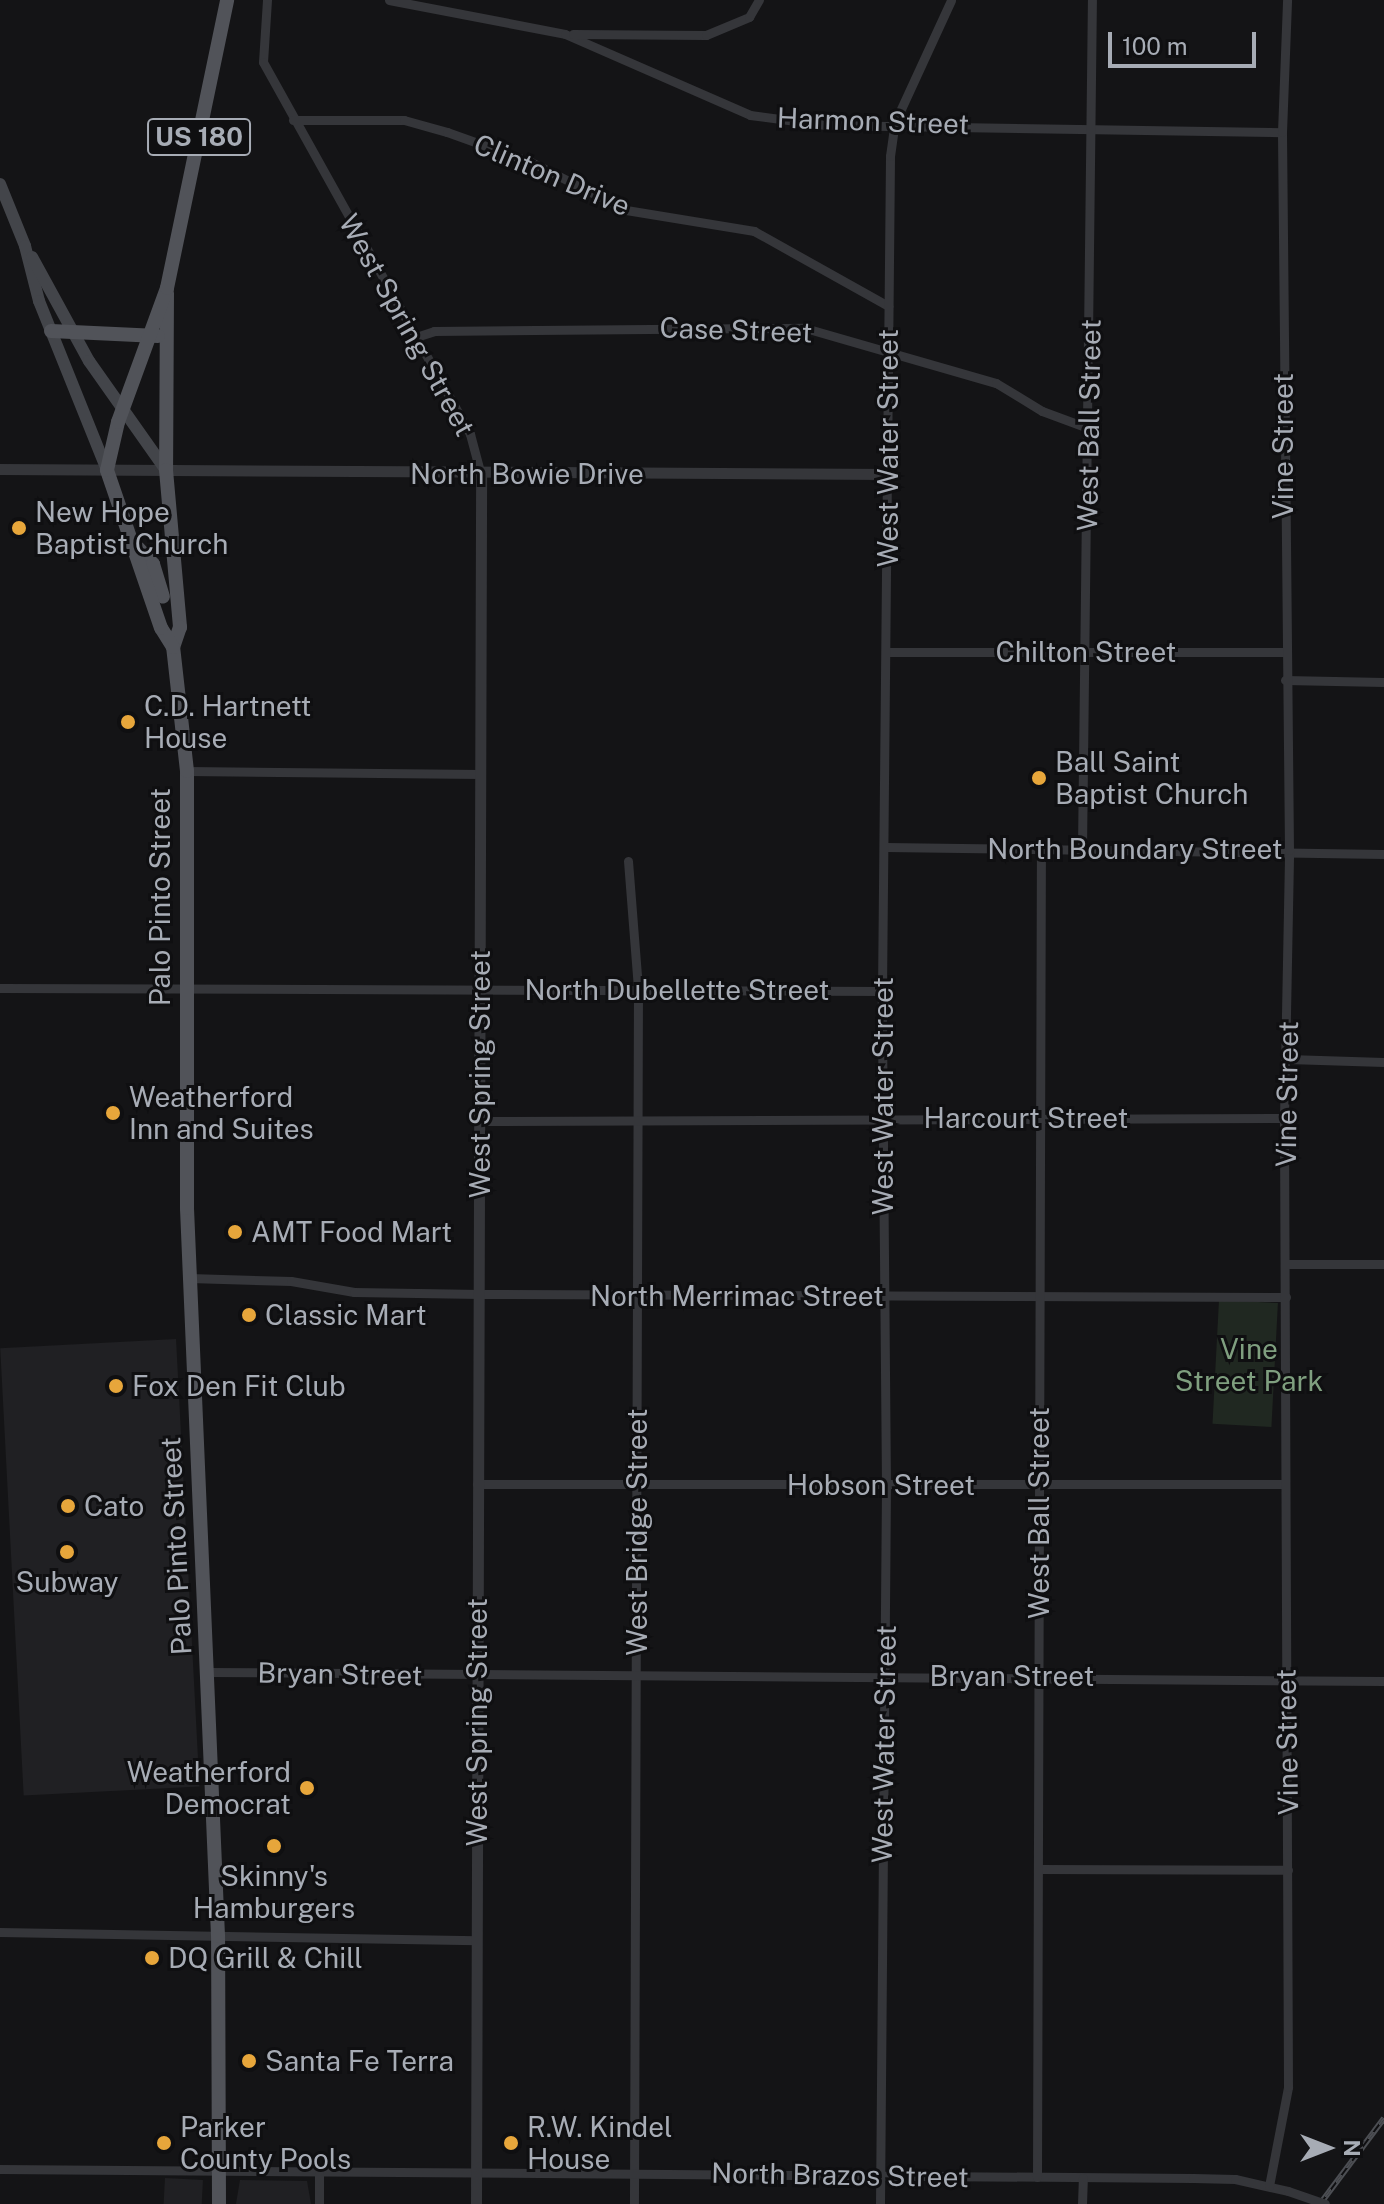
<!DOCTYPE html>
<html>
<head>
<meta charset="utf-8">
<style>
	body { margin:0 }
	#map { position:relative; width:1384px; height:2204px; overflow:hidden; background:#141416; font-family:"Public Sans",sans-serif }
	div>[style] { position:absolute }
	.built>* { inset:0; background:#202023; transform-origin:0 0 }
	.green>* { inset:0; background:#202821; transform-origin:0 0 }
	.minor>* { height:9px; margin:-4.5px; padding:0 4.5px; transform-origin:4.5px; border-radius:4.5px; background:#35363a }
	.tertiary>* { height:11px; margin:-5.5px; padding:0 5.5px; transform-origin:5.5px; border-radius:5.5px; background:#35363a }
	.secondary>* { height:12px; margin:-6px; padding:0 6px; transform-origin:6px; border-radius:6px; background:#43454a }
	.primary>* { height:14px; margin:-7px; padding:0 7px; transform-origin:7px; border-radius:7px; background:#515359 }
	.rail>* { height:6px; margin-top:-3px; transform-origin:0; background:repeating-linear-gradient(90deg,#0f0f11 0 9px,#4c4e53 0 18px); box-sizing:border-box; border-block:2px solid #4c4e53 }
	.minor-bridge>* { height:9px; margin:-4.5px; padding:0 4.5px; transform-origin:4.5px; border-radius:4.5px; background:#35363a }
	.dots>* { width:22px; height:22px; translate:-50% -50%; box-sizing:border-box; border:4px solid #0f0f11; border-radius:50% }
	span { translate:-50% -50%; white-space:nowrap; text-align:center; line-height:1.15; -webkit-text-stroke:6px #0f0f11; paint-order:stroke }
	.shield-label span { padding:2px 6px; background:#0f0f11; border:2px solid; border-radius:6px; -webkit-text-stroke-width:0 }
	.shield-label { font-size:26px; color:#a7acb5; font-weight:700 }
	.street-label { font-size:28px; color:#a7acb5 }
	.poi-label { font-size:28px; color:#a7acb5 }
	.left { translate:0 -50%; text-align:left }
	.right { translate:-100% -50%; text-align:right }
	.park-label { font-size:28px; color:#7f9f7f }
	.north { position:absolute; left:1288px; top:2108px; width:80px; height:80px; -webkit-text-stroke:6px #0f0f11; paint-order:stroke; rotate:90deg; font-size:22px; font-weight:700; line-height:32px; text-align:center; color:#a7acb5 }
	.north::after { content:''; display:block; margin:auto; width:28px; height:36px; background:#a7acb5; clip-path:polygon(50% 0,100% 100%,50% 72%,0 100%) }
	.scale { position:absolute; left:1108px; top:32px; width:148px; height:36px; box-sizing:border-box; border:4px solid #a7acb5; border-top:0; padding-left:10px; font-size:24px; line-height:28px; white-space:nowrap; color:#a7acb5; -webkit-text-stroke:6px #0f0f11; paint-order:stroke }
</style>
</head>
<body>
<div id="map">
	<div class="built">
		<div style="left:176px;top:1339px;width:448px;height:176px;rotate:87deg"></div>
		<div style="left:165px;top:2178px;width:38px;height:26px;rotate:3deg"></div>
		<div style="clip-path:polygon(240px 2180px,307px 2181px,311px 2204px,236px 2204px)"></div>
	</div>
	<div class="green">
		<div style="left:1219px;top:1300px;width:59px;height:124px;rotate:3deg"></div>
	</div>
	<div class="minor">
		<div style="left:267px;top:0;width:62px;rotate:93.7deg"></div>
		<div style="left:263px;top:62px;width:426px;rotate:60.9deg"></div>
		<div style="left:470px;top:434px;width:42px;rotate:75deg"></div>
		<div style="left:389px;top:0;width:179px;rotate:10.9deg"></div>
		<div style="left:565px;top:34px;width:202px;rotate:23.6deg"></div>
		<div style="left:750px;top:115px;width:76px;rotate:7.6deg"></div>
		<div style="left:825px;top:125px;width:457px;rotate:0.9deg"></div>
		<div style="left:573px;top:34px;width:133px;rotate:0.4deg"></div>
		<div style="left:706px;top:35px;width:47px;rotate:-22.7deg"></div>
		<div style="left:749px;top:17px;width:20px;rotate:-60deg"></div>
		<div style="left:293px;top:120px;width:111px"></div>
		<div style="left:404px;top:120px;width:45px;rotate:15.6deg"></div>
		<div style="left:447px;top:132px;width:89px;rotate:19.7deg"></div>
		<div style="left:531px;top:162px;width:106px;rotate:26.8deg"></div>
		<div style="left:626px;top:210px;width:130px;rotate:9.3deg"></div>
		<div style="left:754px;top:231px;width:154px;rotate:29.2deg"></div>
		<div style="left:416px;top:337px;width:19px;rotate:-18deg"></div>
		<div style="left:434px;top:331px;width:371px;rotate:-0.5deg"></div>
		<div style="left:805px;top:328px;width:199px;rotate:16.1deg"></div>
		<div style="left:996px;top:383px;width:54px;rotate:31.3deg"></div>
		<div style="left:1042px;top:411px;width:49px;rotate:20.3deg"></div>
		<div style="left:888px;top:652px;width:396px"></div>
		<div style="left:1285px;top:680px;width:99px;rotate:1.2deg"></div>
		<div style="left:187px;top:771px;width:294px;rotate:0.6deg"></div>
		<div style="left:886px;top:847px;width:498px;rotate:0.8deg"></div>
		<div style="left:1082px;top:849px;width:849px;rotate:-89.33deg"></div>
		<div style="left:628px;top:861px;width:128px;rotate:85.5deg"></div>
		<div style="left:638px;top:989px;width:1215px;rotate:90.19deg"></div>
		<div style="left:0;top:988px;width:882px;rotate:0.19deg"></div>
		<div style="left:1288px;top:1059px;width:96px;rotate:1.8deg"></div>
		<div style="left:479px;top:1121px;width:805px;rotate:-0.21deg"></div>
		<div style="left:1286px;top:1264px;width:98px"></div>
		<div style="left:189px;top:1278px;width:102px;rotate:1.7deg"></div>
		<div style="left:291px;top:1281px;width:64px;rotate:9.9deg"></div>
		<div style="left:354px;top:1292px;width:126px;rotate:0.9deg"></div>
		<div style="left:480px;top:1294px;width:806px;rotate:0.21deg"></div>
		<div style="left:477px;top:1484px;width:808px"></div>
		<div style="left:208px;top:1672px;width:1176px;rotate:0.44deg"></div>
		<div style="left:1038px;top:1869px;width:250px;rotate:0.2deg"></div>
		<div style="left:0;top:1932px;width:477px;rotate:1deg"></div>
		<div style="left:0;top:2169px;width:1193px;rotate:0.43deg"></div>
		<div style="left:1193px;top:2178px;width:42px;rotate:1.4deg"></div>
		<div style="left:1235px;top:2179px;width:54px;rotate:12.8deg"></div>
		<div style="left:1037px;top:2177px;width:1329px;rotate:-89.83deg"></div>
		<div style="left:1269px;top:2186px;width:101px;rotate:-79.1deg"></div>
		<div style="left:1288px;top:2087px;width:969px;rotate:-90.24deg"></div>
		<div style="left:1284px;top:1118px;width:268px;rotate:-88.9deg"></div>
		<div style="left:1289px;top:850px;width:718px;rotate:-90.56deg"></div>
		<div style="left:1282px;top:132px;width:132px;rotate:-87.8deg"></div>
		<div style="left:319px;top:2204px;width:31px;rotate:-90deg"></div>
		<div style="left:880px;top:2204px;width:718px;rotate:-89.52deg"></div>
		<div style="left:886px;top:1486px;width:495px;rotate:-90.5deg"></div>
		<div style="left:882px;top:991px;width:835px;rotate:-89.45deg"></div>
		<div style="left:890px;top:156px;width:34px;rotate:-82deg"></div>
		<div style="left:895px;top:122px;width:134px;rotate:-65.3deg"></div>
		<div style="left:1082px;top:2204px;width:26px;rotate:-88deg"></div>
	</div>
	<div class="tertiary">
		<div style="left:0;top:469px;width:888px;rotate:0.32deg"></div>
		<div style="left:476px;top:2204px;width:1729px;rotate:-89.83deg"></div>
	</div>
	<div class="secondary">
		<div style="left:0;top:184px;width:67px;rotate:68deg"></div>
		<div style="left:25px;top:246px;width:57px;rotate:75.7deg"></div>
		<div style="left:39px;top:301px;width:182px;rotate:68.1deg"></div>
		<div style="left:32px;top:257px;width:119px;rotate:61.3deg"></div>
		<div style="left:89px;top:361px;width:133px;rotate:54.8deg"></div>
	</div>
	<div class="primary">
		<div style="left:167px;top:293px;width:177px;rotate:90.3deg"></div>
		<div style="left:166px;top:470px;width:158px;rotate:84.9deg"></div>
		<div style="left:180px;top:627px;width:21px;rotate:109deg"></div>
		<div style="left:51px;top:331px;width:107px;rotate:2.7deg"></div>
		<div style="left:138px;top:548px;width:22px;rotate:47deg"></div>
		<div style="left:153px;top:564px;width:34px;rotate:73deg"></div>
		<div style="left:219px;top:2204px;width:268px;rotate:-90.2deg"></div>
		<div style="left:218px;top:1936px;width:729px;rotate:-92.44deg"></div>
		<div style="left:187px;top:1208px;width:437px;rotate:-90deg"></div>
		<div style="left:187px;top:771px;width:125px;rotate:-96.4deg"></div>
		<div style="left:173px;top:647px;width:22px;rotate:-122deg"></div>
		<div style="left:161px;top:628px;width:167px;rotate:-108.9deg"></div>
		<div style="left:107px;top:470px;width:49px;rotate:-77.1deg"></div>
		<div style="left:118px;top:422px;width:143px;rotate:-69.9deg"></div>
		<div style="left:167px;top:288px;width:294px;rotate:-78.2deg"></div>
	</div>
	<div class="rail">
		<div style="left:1320px;top:2204px;width:107px;rotate:-53.3deg"></div>
	</div>
	<div class="minor-bridge">
		<div style="left:1288px;top:2191px;width:39px;rotate:19deg"></div>
	</div>
	<div class="dots">
		<div style="left:19px;top:528px;background:#e7a63b"></div>
		<div style="left:128px;top:722px;background:#e7a63b"></div>
		<div style="left:1039px;top:778px;background:#e7a63b"></div>
		<div style="left:113px;top:1113px;background:#e7a63b"></div>
		<div style="left:235px;top:1232px;background:#e7a63b"></div>
		<div style="left:249px;top:1315px;background:#e7a63b"></div>
		<div style="left:116px;top:1386px;background:#e7a63b"></div>
		<div style="left:68px;top:1506px;background:#e7a63b"></div>
		<div style="left:67px;top:1552px;background:#e7a63b"></div>
		<div style="left:307px;top:1788px;background:#e7a63b"></div>
		<div style="left:274px;top:1846px;background:#e7a63b"></div>
		<div style="left:152px;top:1958px;background:#e7a63b"></div>
		<div style="left:249px;top:2061px;background:#e7a63b"></div>
		<div style="left:164px;top:2143px;background:#e7a63b"></div>
		<div style="left:511px;top:2143px;background:#e7a63b"></div>
	</div>
	<div class="shield-label">
		<span style="left:199px;top:137px">US 180</span>
	</div>
	<div class="street-label">
		<span style="left:873px;top:121px;rotate:2deg">Harmon Street</span>
		<span style="left:552px;top:175px;rotate:23deg">Clinton Drive</span>
		<span style="left:407px;top:325px;rotate:61deg">West Spring Street</span>
		<span style="left:736px;top:330px;rotate:2deg">Case Street</span>
		<span style="left:1089px;top:425px;rotate:-89deg">West Ball Street</span>
		<span style="left:1283px;top:446px;rotate:-90deg">Vine Street</span>
		<span style="left:888px;top:448px;rotate:-90deg">West Water Street</span>
		<span style="left:527px;top:474px">North Bowie Drive</span>
		<span style="left:1086px;top:652px">Chilton Street</span>
		<span style="left:1135px;top:849px">North Boundary Street</span>
		<span style="left:160px;top:897px;rotate:-90deg">Palo Pinto Street</span>
		<span style="left:677px;top:990px">North Dubellette Street</span>
		<span style="left:480px;top:1074px;rotate:-90deg">West Spring Street</span>
		<span style="left:1287px;top:1094px;rotate:-89deg">Vine Street</span>
		<span style="left:883px;top:1096px;rotate:-90deg">West Water Street</span>
		<span style="left:1026px;top:1118px">Harcourt Street</span>
		<span style="left:737px;top:1296px">North Merrimac Street</span>
		<span style="left:881px;top:1485px">Hobson Street</span>
		<span style="left:1039px;top:1513px;rotate:-90deg">West Ball Street</span>
		<span style="left:637px;top:1532px;rotate:-90deg">West Bridge Street</span>
		<span style="left:176px;top:1546px;rotate:-93deg">Palo Pinto Street</span>
		<span style="left:340px;top:1674px;rotate:1deg">Bryan Street</span>
		<span style="left:1012px;top:1676px">Bryan Street</span>
		<span style="left:477px;top:1722px;rotate:-90deg">West Spring Street</span>
		<span style="left:1287px;top:1742px;rotate:-91deg">Vine Street</span>
		<span style="left:884px;top:1744px;rotate:-89deg">West Water Street</span>
		<span style="left:840px;top:2175px;rotate:1deg">North Brazos Street</span>
	</div>
	<div class="poi-label">
		<span class="left" style="left:35px;top:528px">New Hope<br>Baptist Church</span>
		<span class="left" style="left:144px;top:722px">C.D. Hartnett<br>House</span>
		<span class="left" style="left:1055px;top:778px">Ball Saint<br>Baptist Church</span>
		<span class="left" style="left:129px;top:1113px">Weatherford<br>Inn and Suites</span>
		<span class="left" style="left:251px;top:1232px">AMT Food Mart</span>
		<span class="left" style="left:265px;top:1315px">Classic Mart</span>
		<span class="left" style="left:132px;top:1386px">Fox Den Fit Club</span>
		<span class="left" style="left:84px;top:1506px">Cato</span>
		<span style="left:67px;top:1582px">Subway</span>
		<span class="right" style="left:291px;top:1788px">Weatherford<br>Democrat</span>
		<span style="left:274px;top:1892px">Skinny's<br>Hamburgers</span>
		<span class="left" style="left:168px;top:1958px">DQ Grill &amp; Chill</span>
		<span class="left" style="left:265px;top:2061px">Santa Fe Terra</span>
		<span class="left" style="left:180px;top:2143px">Parker<br>County Pools</span>
		<span class="left" style="left:527px;top:2143px">R.W. Kindel<br>House</span>
	</div>
	<div class="park-label">
		<span style="left:1249px;top:1365px">Vine<br>Street Park</span>
	</div>
	<div class="north">N</div>
	<div class="scale">100 m</div>
</div>
</body>
</html>
